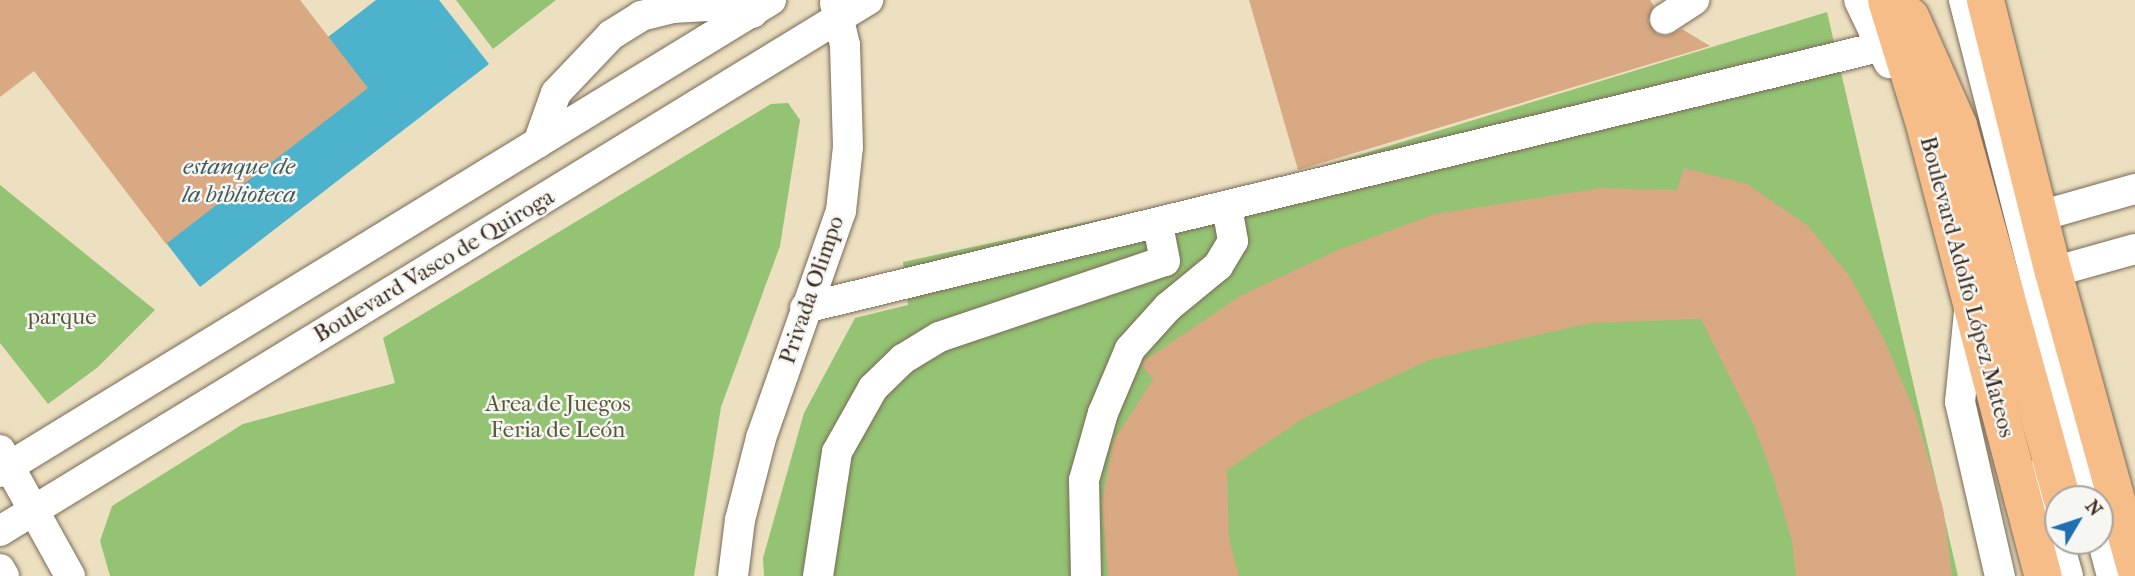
<!DOCTYPE html>
<html>
<head>
<meta charset="utf-8">
<style>
	body { margin:0 }
	#map { position:relative; width:2135px; height:576px; overflow:hidden; background:#ece0c1; font-family:"IM FELL French Canon",serif }
	div>[style] { position:absolute }
	.green>* { inset:0; background:#94c373 }
	.water>* { inset:0; background:#4db3cc }
	.building>* { inset:0; background:#d9a983 }
	.roads { filter:drop-shadow(0 0 2px #796a57) drop-shadow(0 0 2px #796a57) }
	.minor>* { height:30px; margin:-15px; padding:0 15px; transform-origin:15px; border-radius:15px; background:#fff }
	.major>* { height:37px; margin:-18.5px; padding:0 18.5px; transform-origin:18.5px; border-radius:18.5px; background:#f7bd88 }
	span { translate:-50% -50%; white-space:nowrap; text-align:center; line-height:1.15; -webkit-text-stroke:5px #f6f6f2; paint-order:stroke }
	.street-label { font-size:23px; color:#3b2a1e }
	.park-label { font-size:23px; color:#565838 }
	.water-label { font-size:24px; color:#415a5b; font-style:italic }
	.north { position:absolute; left:2044px; top:485px; width:70px; height:70px; box-sizing:border-box; background:#f6f6f2; border:2px solid #aba49d; border-radius:50%; rotate:51deg; font-size:19px; font-weight:700; line-height:28px; text-align:center; color:#3b2a1e }
	.north::after { content:''; display:block; margin:auto; width:24px; height:32px; background:#1f6fb2; clip-path:polygon(50% 0,100% 100%,50% 72%,0 100%) }
</style>
</head>
<body>
<div id="map">
	<div class="green">
		<div style="clip-path:polygon(456px 0,556px 0,493px 49px)"></div>
		<div style="clip-path:polygon(1827px 12px,1958px 576px,764px 576px,763px 558px,804px 413px,855px 318px,908px 305px,903px 262px,1264px 184px)"></div>
		<div style="clip-path:polygon(788px 103px,800px 120px,780px 246px,721px 407px,694px 576px,110px 576px,100px 541px,112px 506px,243px 424px,395px 383px,383px 338px,771px 104px)"></div>
		<div style="clip-path:polygon(0 185px,155px 310px,98px 367px,48px 404px,0 343px)"></div>
	</div>
	<div class="water">
		<div style="clip-path:polygon(376px 0,439px 0,489px 64px,200px 287px,127px 192px)"></div>
	</div>
	<div class="building">
		<div style="clip-path:polygon(0 0,300px 0,368px 88px,166px 244px,34px 71px,0 97px)"></div>
		<div style="clip-path:polygon(1249px 0,1650px 0,1654px 6px,1648px 21px,1657px 34px,1667px 36px,1682px 29px,1710px 46px,1298px 170px)"></div>
		<div style="clip-path:polygon(1684px 168px,1747px 184px,1807px 225px,1849px 275px,1884px 339px,1916px 415px,1943px 508px,1952px 576px,1796px 576px,1792px 541px,1772px 474px,1754px 426px,1701px 319px,1590px 323px,1429px 360px,1304px 418px,1227px 470px,1229px 539px,1239px 576px,1108px 576px,1102px 503px,1113px 442px,1153px 379px,1142px 366px,1144px 361px,1240px 296px,1338px 250px,1435px 214px,1601px 188px,1677px 190px)"></div>
	</div>
	<div class="roads">
		<div class="minor">
			<div style="left:1859px;top:0;width:70px;rotate:64.5deg"></div>
			<div style="left:1964px;top:0;width:515px;rotate:75.61deg"></div>
			<div style="left:1665px;top:19px;width:35px;rotate:-33deg"></div>
			<div style="left:538px;top:143px;width:53px;rotate:-70.2deg"></div>
			<div style="left:556px;top:93px;width:80px;rotate:-46.5deg"></div>
			<div style="left:611px;top:35px;width:36px;rotate:-32deg"></div>
			<div style="left:641px;top:16px;width:32px;rotate:-14deg"></div>
			<div style="left:672px;top:8px;width:36px;rotate:-3deg"></div>
			<div style="left:708px;top:6px;width:45px;rotate:9deg"></div>
			<div style="left:2040px;top:216px;width:99px;rotate:-15.9deg"></div>
			<div style="left:2053px;top:272px;width:85px;rotate:-15.7deg"></div>
			<div style="left:805px;top:308px;width:1105px;rotate:-13.66deg"></div>
			<div style="left:1969px;top:312px;width:90px;rotate:95.7deg"></div>
			<div style="left:1960px;top:402px;width:179px;rotate:77.1deg"></div>
			<div style="left:0;top:450px;width:144px;rotate:60.9deg"></div>
			<div style="left:0;top:472px;width:904px;rotate:-31.47deg"></div>
			<div style="left:2040px;top:474px;width:69px;rotate:75deg"></div>
			<div style="left:0;top:531px;width:1018px;rotate:-31.46deg"></div>
			<div style="left:2100px;top:531px;width:47px;rotate:75.1deg"></div>
			<div style="left:2058px;top:541px;width:36px;rotate:74deg"></div>
			<div style="left:0;top:569px;width:8px;rotate:60deg"></div>
			<div style="left:733px;top:576px;width:56px;rotate:-82.9deg"></div>
			<div style="left:740px;top:520px;width:85px;rotate:-75.6deg"></div>
			<div style="left:761px;top:438px;width:241px;rotate:-70.6deg"></div>
			<div style="left:841px;top:211px;width:64px;rotate:-83.8deg"></div>
			<div style="left:848px;top:147px;width:102px;rotate:-91.7deg"></div>
			<div style="left:845px;top:45px;width:43px;rotate:-103.4deg"></div>
			<div style="left:818px;top:576px;width:125px;rotate:-81.3deg"></div>
			<div style="left:837px;top:452px;width:73px;rotate:-60.6deg"></div>
			<div style="left:873px;top:388px;width:42px;rotate:-44deg"></div>
			<div style="left:903px;top:359px;width:42px;rotate:-31.4deg"></div>
			<div style="left:939px;top:337px;width:238px;rotate:-18.6deg"></div>
			<div style="left:1165px;top:261px;width:38px;rotate:-101deg"></div>
			<div style="left:1086px;top:576px;width:96px;rotate:-91.2deg"></div>
			<div style="left:1084px;top:480px;width:70px;rotate:-74.2deg"></div>
			<div style="left:1103px;top:413px;width:69px;rotate:-67.1deg"></div>
			<div style="left:1130px;top:349px;width:57px;rotate:-47.9deg"></div>
			<div style="left:1168px;top:307px;width:65px;rotate:-39.4deg"></div>
			<div style="left:1218px;top:266px;width:29px;rotate:-59deg"></div>
			<div style="left:1233px;top:241px;width:35px;rotate:-100deg"></div>
		</div>
		<div class="major">
			<div style="left:1886px;top:0;width:126px;rotate:72.9deg"></div>
			<div style="left:1923px;top:120px;width:472px;rotate:75.3deg"></div>
			<div style="left:1985px;top:0;width:280px;rotate:76deg"></div>
			<div style="left:2053px;top:272px;width:307px;rotate:74.5deg"></div>
			<div style="left:1910px;top:16px;width:119px;rotate:66.2deg"></div>
			<div style="left:1958px;top:125px;width:388px;rotate:74.5deg"></div>
		</div>
	</div>
	<div class="street-label">
		<span style="left:434px;top:266px;rotate:-31deg">Boulevard Vasco de Quiroga</span>
		<span style="left:1967px;top:287px;rotate:75deg">Boulevard Adolfo López Mateos</span>
		<span style="left:812px;top:290px;rotate:-71deg">Privada Olimpo</span>
	</div>
	<div class="park-label">
		<span style="left:62px;top:317px">parque</span>
		<span style="left:558px;top:417px">Area de Juegos<br>Feria de León</span>
	</div>
	<div class="water-label">
		<span style="left:239px;top:181px">estanque de<br>la biblioteca</span>
	</div>
	<div class="north">N</div>
</div>
</body>
</html>
